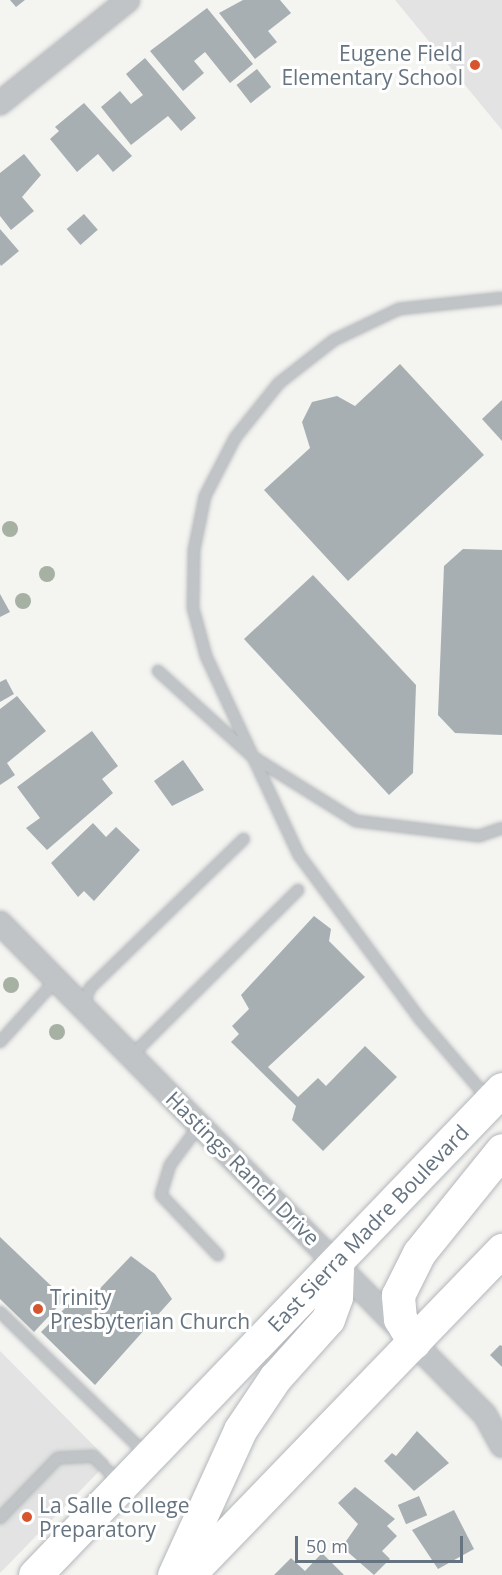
<!DOCTYPE html>
<html>
<head>
<meta charset="utf-8">
<style>
	body { margin:0 }
	#map { position:relative; width:502px; height:1575px; overflow:hidden; background:#f4f4f1; font-family:"Open Sans",sans-serif }
	div>[style] { position:absolute }
	.built>* { inset:0; background:#e2e3e2 }
	.building>* { inset:0; background:#a7afb3; transform-origin:0 0 }
	.roads { filter:drop-shadow(0 0 2px #b3b7ba) drop-shadow(0 0 2px #b3b7ba) }
	.service>* { height:10px; margin:-5px; padding:0 5px; transform-origin:5px; border-radius:5px; background:#c0c4c7 }
	.minor>* { height:22px; margin:-11px; padding:0 11px; transform-origin:11px; border-radius:11px; background:#c0c4c7 }
	.primary>* { height:33px; margin:-16.5px; padding:0 16.5px; transform-origin:16.5px; border-radius:16.5px; background:#fff }
	.trees>* { width:16px; height:16px; margin:-8px; border-radius:50%; background:#a6b0a3 }
	.dots>* { width:16px; height:16px; translate:-50% -50%; box-sizing:border-box; border:3px solid #fff; border-radius:50% }
	span { translate:-50% -50%; white-space:nowrap; text-align:center; line-height:1.15; -webkit-text-stroke:6px #fff; paint-order:stroke }
	.poi-label { font-size:21px; color:#657480 }
	.right { translate:-100% -50%; text-align:right }
	.left { translate:0 -50%; text-align:left }
	.street-label { font-size:21px; color:#657480 }
	.scale { position:absolute; left:295px; top:1536px; width:168px; height:27px; box-sizing:border-box; border:3px solid #657480; border-top:0; padding-left:8px; font-size:18px; line-height:21px; white-space:nowrap; color:#657480; -webkit-text-stroke:4px #fff; paint-order:stroke }
</style>
</head>
<body>
<div id="map">
	<div class="built">
		<div style="clip-path:polygon(395px 0,502px 0,502px 130px)"></div>
		<div style="clip-path:polygon(0 1351px,109px 1461px,0 1573px)"></div>
	</div>
	<div class="building">
		<div style="clip-path:polygon(10px 0,25px 0,16px 7px)"></div>
		<div style="clip-path:polygon(243px 0,280px 0,291px 13px,268px 31px,277px 42px,255px 59px,219px 13px)"></div>
		<div style="clip-path:polygon(207px 8px,253px 64px,230px 83px,205px 52px,194px 61px,204px 73px,183px 91px,150px 51px)"></div>
		<div style="clip-path:polygon(145px 58px,196px 118px,181px 131px,168px 116px,131px 145px,101px 107px,120px 91px,131px 104px,143px 95px,126px 74px)"></div>
		<div style="left:257px;top:69px;width:23px;height:26px;rotate:52deg"></div>
		<div style="clip-path:polygon(84px 103px,132px 156px,113px 172px,98px 154px,77px 172px,50px 139px,59px 131px,55px 127px)"></div>
		<div style="clip-path:polygon(24px 154px,41px 175px,22px 197px,34px 211px,11px 230px,0 216px,0 173px)"></div>
		<div style="left:84px;top:214px;width:21px;height:23px;rotate:49deg"></div>
		<div style="clip-path:polygon(0 229px,19px 251px,1px 266px,0 264px)"></div>
		<div style="clip-path:polygon(400px 364px,484px 455px,348px 581px,264px 490px,310px 448px,302px 422px,312px 402px,337px 396px,355px 406px)"></div>
		<div style="clip-path:polygon(502px 400px,502px 441px,482px 419px)"></div>
		<div style="clip-path:polygon(463px 549px,502px 550px,502px 735px,455px 733px,438px 715px,444px 566px)"></div>
		<div style="clip-path:polygon(313px 575px,416px 685px,413px 773px,389px 795px,244px 639px)"></div>
		<div style="clip-path:polygon(0 594px,10px 612px,0 617px)"></div>
		<div style="clip-path:polygon(6px 679px,14px 694px,0 702px,0 682px)"></div>
		<div style="clip-path:polygon(17px 696px,46px 731px,7px 763px,15px 775px,0 785px,0 709px)"></div>
		<div style="clip-path:polygon(92px 731px,118px 766px,102px 779px,113px 793px,47px 850px,26px 828px,40px 818px,17px 787px)"></div>
		<div style="clip-path:polygon(183px 760px,204px 790px,172px 806px,154px 781px)"></div>
		<div style="clip-path:polygon(93px 823px,106px 837px,116px 827px,140px 850px,94px 901px,84px 891px,78px 897px,51px 863px)"></div>
		<div style="clip-path:polygon(314px 916px,331px 929px,329px 941px,365px 977px,268px 1067px,298px 1097px,318px 1078px,326px 1086px,365px 1046px,397px 1077px,323px 1151px,292px 1120px,296px 1106px,231px 1042px,239px 1034px,232px 1026px,249px 1009px,241px 995px)"></div>
		<div style="clip-path:polygon(0 1237px,65px 1299px,34px 1332px,0 1299px)"></div>
		<div style="clip-path:polygon(131px 1256px,155px 1274px,172px 1299px,95px 1385px,41px 1332px,76px 1297px,84px 1305px)"></div>
		<div style="clip-path:polygon(500px 1345px,502px 1346px,502px 1367px,490px 1355px)"></div>
		<div style="clip-path:polygon(417px 1431px,449px 1463px,414px 1491px,384px 1461px,392px 1453px,396px 1456px)"></div>
		<div style="clip-path:polygon(355px 1487px,395px 1519px,387px 1526px,397px 1536px,382px 1551px,390px 1559px,374px 1575px,342px 1547px,358px 1524px,338px 1503px)"></div>
		<div style="left:419px;top:1496px;width:21px;height:23px;rotate:67deg"></div>
		<div style="clip-path:polygon(454px 1510px,474px 1549px,438px 1569px,412px 1530px)"></div>
		<div style="clip-path:polygon(322px 1553px,344px 1575px,274px 1575px,291px 1558px,305px 1571px)"></div>
	</div>
	<div class="roads">
		<div class="service">
			<div style="left:502px;top:298px;width:104px;rotate:173.9deg"></div>
			<div style="left:399px;top:309px;width:72px;rotate:154.5deg"></div>
			<div style="left:334px;top:340px;width:70px;rotate:142deg"></div>
			<div style="left:279px;top:383px;width:70px;rotate:128.7deg"></div>
			<div style="left:235px;top:438px;width:65px;rotate:117.3deg"></div>
			<div style="left:205px;top:496px;width:55px;rotate:101.5deg"></div>
			<div style="left:194px;top:550px;width:58px;rotate:91deg"></div>
			<div style="left:193px;top:608px;width:50px;rotate:74.8deg"></div>
			<div style="left:206px;top:656px;width:111px;rotate:65deg"></div>
			<div style="left:253px;top:757px;width:121px;rotate:31.9deg"></div>
			<div style="left:356px;top:821px;width:124px;rotate:7deg"></div>
			<div style="left:479px;top:836px;width:24px;rotate:-19deg"></div>
			<div style="left:158px;top:671px;width:128px;rotate:42.2deg"></div>
			<div style="left:253px;top:757px;width:108px;rotate:64.9deg"></div>
			<div style="left:299px;top:855px;width:204px;rotate:53.6deg"></div>
			<div style="left:420px;top:1019px;width:105px;rotate:49.6deg"></div>
			<div style="left:82px;top:1008px;width:22px;rotate:-68deg"></div>
			<div style="left:90px;top:988px;width:214px;rotate:-44.1deg"></div>
			<div style="left:0;top:1042px;width:82px;rotate:-48deg"></div>
			<div style="left:130px;top:1057px;width:237px;rotate:-44.8deg"></div>
			<div style="left:201px;top:1123px;width:52px;rotate:126.4deg"></div>
			<div style="left:170px;top:1165px;width:31px;rotate:107deg"></div>
			<div style="left:161px;top:1195px;width:83px;rotate:46.5deg"></div>
			<div style="left:0;top:1312px;width:204px;rotate:44.2deg"></div>
			<div style="left:0;top:1518px;width:83px;rotate:-46deg"></div>
			<div style="left:58px;top:1458px;width:35px;rotate:-3deg"></div>
			<div style="left:93px;top:1456px;width:37px;rotate:45deg"></div>
		</div>
		<div class="minor">
			<div style="left:0;top:103px;width:164px;rotate:-38.8deg"></div>
			<div style="left:0;top:923px;width:691px;rotate:45.41deg"></div>
			<div style="left:485px;top:1415px;width:35px;rotate:61deg"></div>
		</div>
		<div class="primary">
			<div style="left:414px;top:1342px;width:27px;rotate:-121deg"></div>
			<div style="left:400px;top:1319px;width:24px;rotate:-95deg"></div>
			<div style="left:398px;top:1295px;width:47px;rotate:-63.4deg"></div>
			<div style="left:419px;top:1253px;width:132px;rotate:-51.1deg"></div>
			<div style="left:35px;top:1575px;width:674px;rotate:-46.14deg"></div>
			<div style="left:174px;top:1575px;width:159px;rotate:-65.5deg"></div>
			<div style="left:240px;top:1430px;width:63px;rotate:-56.1deg"></div>
			<div style="left:275px;top:1378px;width:79px;rotate:-48.1deg"></div>
			<div style="left:328px;top:1319px;width:23px;rotate:-70deg"></div>
			<div style="left:336px;top:1297px;width:36px;rotate:-88deg"></div>
			<div style="left:188px;top:1575px;width:452px;rotate:-46deg"></div>
		</div>
	</div>
	<div class="trees">
		<div style="left:10px;top:529px"></div>
		<div style="left:47px;top:574px"></div>
		<div style="left:23px;top:601px"></div>
		<div style="left:11px;top:985px"></div>
		<div style="left:57px;top:1032px"></div>
	</div>
	<div class="dots">
		<div style="left:475px;top:65px;background:#d7552e"></div>
		<div style="left:38px;top:1309px;background:#d7552e"></div>
		<div style="left:27px;top:1517px;background:#d7552e"></div>
	</div>
	<div class="poi-label">
		<span class="right" style="left:463px;top:65px">Eugene Field<br>Elementary School</span>
		<span class="left" style="left:50px;top:1309px">Trinity<br>Presbyterian Church</span>
		<span class="left" style="left:39px;top:1517px">La Salle College<br>Preparatory</span>
	</div>
	<div class="street-label">
		<span style="left:243px;top:1168px;rotate:45deg">Hastings Ranch Drive</span>
		<span style="left:368px;top:1228px;rotate:-46deg">East Sierra Madre Boulevard</span>
	</div>
	<div class="scale">50 m</div>
</div>
</body>
</html>
